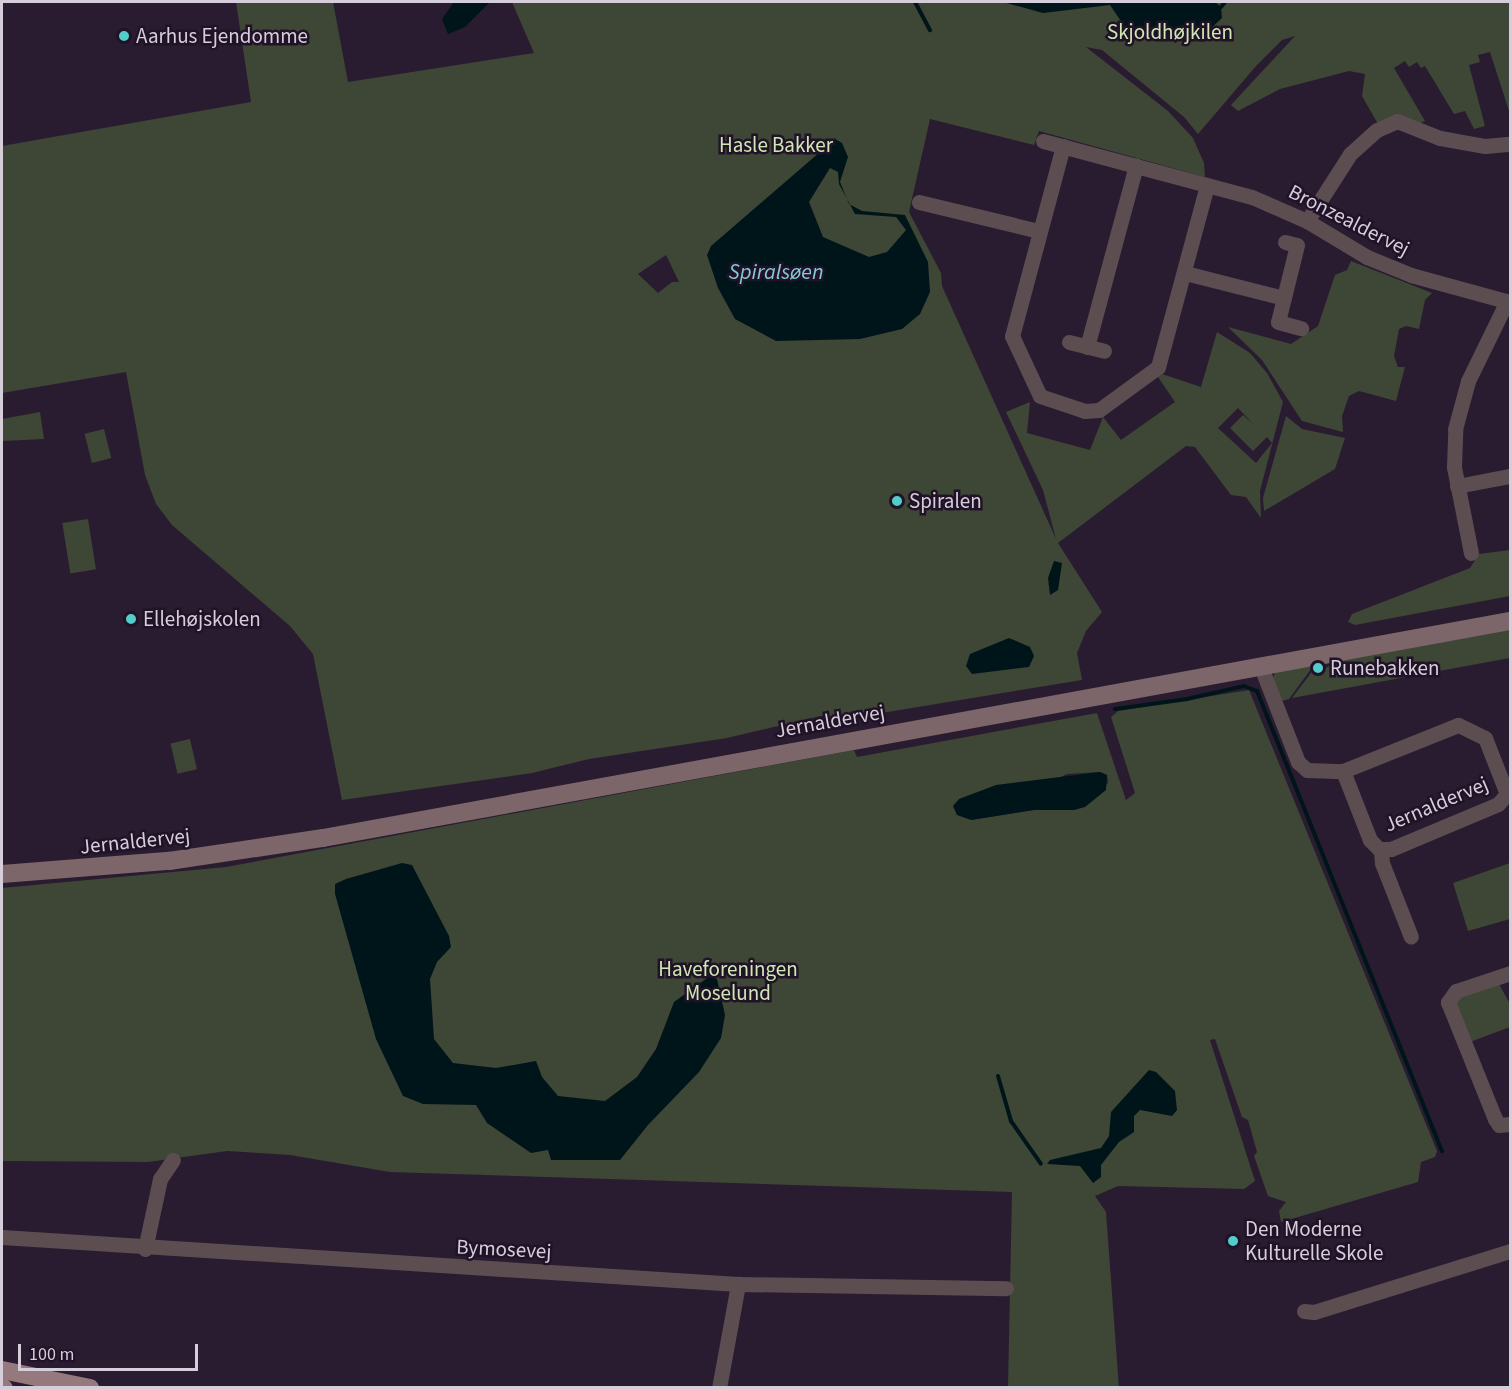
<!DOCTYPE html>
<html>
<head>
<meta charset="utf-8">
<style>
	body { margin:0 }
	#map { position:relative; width:1512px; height:1389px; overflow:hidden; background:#291c31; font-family:"Source Sans 3",sans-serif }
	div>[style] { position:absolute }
	.green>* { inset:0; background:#3e4636; transform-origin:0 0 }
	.water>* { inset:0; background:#001519 }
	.stream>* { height:4px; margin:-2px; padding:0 2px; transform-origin:2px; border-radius:2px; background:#001519 }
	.street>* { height:15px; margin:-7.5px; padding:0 7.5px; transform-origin:7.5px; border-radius:7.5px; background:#5c4e50 }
	.secondary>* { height:18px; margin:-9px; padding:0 9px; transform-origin:9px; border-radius:9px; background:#7c6669 }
	.primary>* { height:18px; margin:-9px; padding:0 9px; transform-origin:9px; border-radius:9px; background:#95797c }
	.dots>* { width:16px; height:16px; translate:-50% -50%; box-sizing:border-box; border:3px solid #201327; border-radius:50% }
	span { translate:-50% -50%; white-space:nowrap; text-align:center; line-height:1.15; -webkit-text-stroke:5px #201327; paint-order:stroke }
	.park-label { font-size:21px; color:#cfe7b3 }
	.poi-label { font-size:21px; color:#d6cddb }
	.left { translate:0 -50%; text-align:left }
	.street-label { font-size:21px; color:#d6cddb }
	.water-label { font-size:22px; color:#84cbd6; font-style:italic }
	.frame { position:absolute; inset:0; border:3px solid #d6cddb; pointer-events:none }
	.scale { position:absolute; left:18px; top:1344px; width:180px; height:27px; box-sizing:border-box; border:3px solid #d6cddb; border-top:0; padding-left:8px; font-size:18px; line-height:21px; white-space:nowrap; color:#d6cddb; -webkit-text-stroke:4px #201327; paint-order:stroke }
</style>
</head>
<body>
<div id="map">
	<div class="green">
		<div style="clip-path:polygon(evenodd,236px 2px,333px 2px,348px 82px,534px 53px,512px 2px,1510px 2px,1510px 114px,1490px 52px,1478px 55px,1480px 62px,1469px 65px,1485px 126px,1474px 129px,1465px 111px,1454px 114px,1425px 66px,1421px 68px,1417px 62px,1409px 67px,1405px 61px,1394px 68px,1425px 121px,1418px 124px,1378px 124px,1362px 96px,1365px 74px,1349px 71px,1280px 89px,1238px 111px,1231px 105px,1295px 36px,1282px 40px,1256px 66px,1198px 134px,1184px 117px,1102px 50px,1086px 47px,1168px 111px,1193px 138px,1204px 163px,1205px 177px,1039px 131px,1034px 145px,930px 119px,909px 212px,941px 273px,942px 286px,1056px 539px,1043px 490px,1006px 412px,1030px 402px,1027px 433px,1090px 450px,1103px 417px,1121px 440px,1175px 402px,1158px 377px,1162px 374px,1201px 387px,1217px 332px,1250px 353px,1267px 373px,1283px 402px,1260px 491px,1261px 518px,1246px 497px,1231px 495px,1195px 447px,1186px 446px,1058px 543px,1102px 612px,1086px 631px,1077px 653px,1082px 680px,827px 722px,825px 715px,727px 738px,589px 759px,532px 773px,342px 800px,313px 654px,290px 626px,172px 525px,156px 504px,145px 475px,126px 372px,2px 393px,2px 146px,251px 102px,236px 2px,666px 255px,679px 282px,672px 282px,658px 293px,638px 274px,666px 255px,236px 2px,1238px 408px,1253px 424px,1243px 415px,1230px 428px,1253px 451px,1267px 437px,1272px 443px,1256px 463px,1218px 428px,1238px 408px)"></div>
		<div style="clip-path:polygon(1351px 261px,1432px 293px,1425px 300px,1419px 329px,1406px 326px,1399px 329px,1394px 356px,1398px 367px,1405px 367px,1396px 401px,1359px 391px,1349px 396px,1342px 416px,1343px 432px,1302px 421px,1262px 360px,1228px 327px,1291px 344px,1318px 326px,1335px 275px,1347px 270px)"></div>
		<div style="clip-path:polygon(40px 412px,44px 439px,3px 441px,2px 419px)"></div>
		<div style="clip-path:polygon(1286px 416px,1302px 429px,1345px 438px,1335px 469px,1264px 511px,1263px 498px)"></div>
		<div style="left:104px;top:429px;width:30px;height:20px;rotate:76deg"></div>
		<div style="left:88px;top:519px;width:51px;height:26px;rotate:81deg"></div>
		<div style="clip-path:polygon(1510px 550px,1510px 596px,1355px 625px,1348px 622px,1352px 614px,1470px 568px,1479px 554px)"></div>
		<div style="clip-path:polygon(1510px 628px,1510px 658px,1292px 698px,1314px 669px,1322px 670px,1344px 658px)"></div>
		<div style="clip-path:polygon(1314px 665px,1289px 699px,1282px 701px,1273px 678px,1275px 672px)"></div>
		<div style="clip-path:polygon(evenodd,1249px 690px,1437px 1151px,1435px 1157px,1421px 1162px,1418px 1182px,1281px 1222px,1279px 1211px,1286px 1202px,1268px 1196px,1254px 1156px,1257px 1152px,1248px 1120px,1242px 1117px,1215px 1039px,1210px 1040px,1255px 1181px,1244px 1189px,1118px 1186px,1095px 1196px,1106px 1212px,1119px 1388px,1008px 1387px,1012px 1192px,390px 1172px,290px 1155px,227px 1151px,148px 1162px,2px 1161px,2px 888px,226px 867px,854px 750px,857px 757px,1097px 713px,1126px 800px,1135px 793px,1111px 717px,1118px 711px,1249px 690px,1100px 772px,1107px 775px,1108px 783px,1074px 810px,1034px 810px,971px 820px,1067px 774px,1100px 772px)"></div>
		<div style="left:190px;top:739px;width:31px;height:20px;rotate:77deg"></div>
		<div style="clip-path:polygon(1510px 863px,1510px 919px,1468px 931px,1453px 883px)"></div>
		<div style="clip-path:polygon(1499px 984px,1510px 1004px,1510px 1027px,1470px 1042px,1453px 999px)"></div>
	</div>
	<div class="water">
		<div style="clip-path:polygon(454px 2px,490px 2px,465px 27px,448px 34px,442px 19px)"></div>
		<div style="clip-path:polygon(1003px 2px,1215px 2px,1221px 7px,1222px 18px,1209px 30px,1151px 38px,1127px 30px,1110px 5px,1043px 13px)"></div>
		<div style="clip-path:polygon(evenodd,835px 139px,842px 143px,848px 157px,840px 182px,849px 204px,862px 211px,905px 215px,928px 262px,930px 292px,920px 314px,902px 329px,860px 339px,776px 341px,735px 319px,718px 288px,707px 255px,711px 246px,835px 139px,830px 168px,838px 172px,839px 184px,855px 214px,896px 217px,906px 230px,887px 252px,869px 257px,823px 237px,809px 202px,830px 168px)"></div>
		<div style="clip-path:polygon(1054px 561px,1062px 563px,1058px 590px,1050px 595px,1048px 578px)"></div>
		<div style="clip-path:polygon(1009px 638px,1030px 647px,1034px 656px,1029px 667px,972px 674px,966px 666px,970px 654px)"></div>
		<div style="clip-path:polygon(1100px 772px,1107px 775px,1106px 790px,1085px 807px,1074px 810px,1034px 810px,971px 820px,957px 815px,953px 806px,959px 799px,996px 785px)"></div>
		<div style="clip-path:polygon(402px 863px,412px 865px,449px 936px,451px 947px,437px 962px,430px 979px,434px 1039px,453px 1063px,496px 1068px,536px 1061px,542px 1077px,558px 1096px,605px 1101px,637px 1077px,656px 1049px,674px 1002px,710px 976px,717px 979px,725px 1015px,721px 1038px,699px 1072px,648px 1125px,620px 1160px,551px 1160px,548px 1150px,531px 1153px,487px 1123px,476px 1105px,423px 1104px,403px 1096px,376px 1039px,335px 894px,335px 884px,346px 879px)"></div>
		<div style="clip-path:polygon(1149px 1070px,1156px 1072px,1175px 1091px,1177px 1110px,1172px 1116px,1140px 1110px,1134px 1116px,1134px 1132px,1119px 1142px,1101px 1165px,1101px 1177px,1093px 1183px,1080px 1166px,1047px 1164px,1050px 1160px,1101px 1148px,1109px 1136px,1111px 1112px)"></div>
	</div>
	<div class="stream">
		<div style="left:915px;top:2px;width:32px;rotate:62deg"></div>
		<div style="left:1221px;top:7px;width:6px;rotate:-51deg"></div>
		<div style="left:1115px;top:709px;width:73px;rotate:-7.9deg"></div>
		<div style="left:1187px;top:699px;width:58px;rotate:-12.8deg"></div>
		<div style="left:1244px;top:686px;width:14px;rotate:21deg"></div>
		<div style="left:1257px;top:691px;width:496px;rotate:68.1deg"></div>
		<div style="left:998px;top:1076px;width:47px;rotate:73.9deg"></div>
		<div style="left:1011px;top:1121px;width:52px;rotate:55.1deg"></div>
	</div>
	<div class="street">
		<div style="left:1043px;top:141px;width:216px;rotate:15deg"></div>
		<div style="left:1252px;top:197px;width:60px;rotate:23.6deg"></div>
		<div style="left:1307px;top:221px;width:70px;rotate:31deg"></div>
		<div style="left:1367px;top:257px;width:48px;rotate:22.2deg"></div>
		<div style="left:1411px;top:275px;width:103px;rotate:15.3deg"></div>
		<div style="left:1063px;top:146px;width:197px;rotate:105deg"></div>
		<div style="left:1012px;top:336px;width:66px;rotate:65deg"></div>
		<div style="left:1040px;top:396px;width:47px;rotate:18.4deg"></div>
		<div style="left:1085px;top:411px;width:14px;rotate:-4deg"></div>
		<div style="left:1099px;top:410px;width:73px;rotate:-36.1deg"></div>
		<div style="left:1158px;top:367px;width:188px;rotate:-74.9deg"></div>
		<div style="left:919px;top:202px;width:123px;rotate:13.6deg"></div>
		<div style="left:1307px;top:221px;width:80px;rotate:-57.3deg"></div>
		<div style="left:1350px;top:154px;width:36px;rotate:-42deg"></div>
		<div style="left:1377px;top:130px;width:22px;rotate:-24deg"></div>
		<div style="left:1397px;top:121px;width:46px;rotate:21.6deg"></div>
		<div style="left:1440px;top:138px;width:46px;rotate:10.1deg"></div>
		<div style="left:1485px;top:146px;width:25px;rotate:-5deg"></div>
		<div style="left:1285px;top:242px;width:12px;rotate:14deg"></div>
		<div style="left:1297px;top:245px;width:79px;rotate:103.9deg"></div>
		<div style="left:1278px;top:322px;width:24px;rotate:15deg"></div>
		<div style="left:1185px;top:273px;width:102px;rotate:14.2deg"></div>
		<div style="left:1069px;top:342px;width:36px;rotate:14deg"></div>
		<div style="left:1087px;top:347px;width:188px;rotate:-74.9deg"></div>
		<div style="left:1457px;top:486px;width:54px;rotate:-10.7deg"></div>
		<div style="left:1471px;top:553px;width:88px;rotate:-101.2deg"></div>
		<div style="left:1454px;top:467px;width:38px;rotate:-88deg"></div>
		<div style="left:1455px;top:429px;width:50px;rotate:-74.8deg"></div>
		<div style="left:1468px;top:381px;width:89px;rotate:-64deg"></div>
		<div style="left:1261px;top:667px;width:102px;rotate:68.7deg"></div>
		<div style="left:1298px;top:762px;width:12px;rotate:42deg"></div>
		<div style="left:1307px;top:770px;width:36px;rotate:2deg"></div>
		<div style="left:1343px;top:771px;width:74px;rotate:68.6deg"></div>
		<div style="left:1370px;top:840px;width:13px;rotate:45deg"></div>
		<div style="left:1379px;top:849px;width:12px"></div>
		<div style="left:1391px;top:849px;width:116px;rotate:-22.8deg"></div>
		<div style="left:1498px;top:804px;width:13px;rotate:-48deg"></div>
		<div style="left:1507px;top:794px;width:60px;rotate:-111.4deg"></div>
		<div style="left:1485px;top:738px;width:30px;rotate:-154deg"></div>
		<div style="left:1458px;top:725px;width:124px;rotate:158.2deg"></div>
		<div style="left:1381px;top:850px;width:13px;rotate:86deg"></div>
		<div style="left:1382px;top:863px;width:79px;rotate:68.6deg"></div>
		<div style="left:1510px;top:973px;width:57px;rotate:161.6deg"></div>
		<div style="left:1456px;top:991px;width:14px;rotate:126deg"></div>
		<div style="left:1448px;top:1002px;width:126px;rotate:68.1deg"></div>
		<div style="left:1495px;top:1119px;width:7px;rotate:56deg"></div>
		<div style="left:1499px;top:1125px;width:11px;rotate:-5deg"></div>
		<div style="left:2px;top:1237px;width:737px;rotate:3.65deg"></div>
		<div style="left:738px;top:1284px;width:268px;rotate:0.9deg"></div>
		<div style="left:145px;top:1249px;width:72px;rotate:-77.9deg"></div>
		<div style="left:160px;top:1179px;width:23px;rotate:-56deg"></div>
		<div style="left:1304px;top:1311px;width:10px;rotate:6deg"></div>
		<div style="left:1314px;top:1312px;width:205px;rotate:-17.3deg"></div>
		<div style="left:719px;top:1388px;width:106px;rotate:-79.6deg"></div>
	</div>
	<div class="secondary">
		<div style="left:2px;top:874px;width:168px;rotate:-4.5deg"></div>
		<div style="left:169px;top:861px;width:156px;rotate:-8.5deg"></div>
		<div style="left:323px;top:838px;width:1207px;rotate:-10.36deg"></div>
	</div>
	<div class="primary">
		<div style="left:2px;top:1370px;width:90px;rotate:11.6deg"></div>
		<div style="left:2px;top:1387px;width:2px;rotate:27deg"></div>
	</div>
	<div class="dots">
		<div style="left:124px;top:36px;background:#52cdcc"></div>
		<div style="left:897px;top:501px;background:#52cdcc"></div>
		<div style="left:131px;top:619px;background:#52cdcc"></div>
		<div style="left:1318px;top:668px;background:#52cdcc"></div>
		<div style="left:1233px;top:1241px;background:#52cdcc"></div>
	</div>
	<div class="park-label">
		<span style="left:1170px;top:32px">Skjoldhøjkilen</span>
		<span style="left:776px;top:145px">Hasle Bakker</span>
		<span style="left:728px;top:981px">Haveforeningen<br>Moselund</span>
	</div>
	<div class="poi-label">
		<span class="left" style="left:136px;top:36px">Aarhus Ejendomme</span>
		<span class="left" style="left:909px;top:501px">Spiralen</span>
		<span class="left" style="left:143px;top:619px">Ellehøjskolen</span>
		<span class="left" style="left:1330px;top:668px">Runebakken</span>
		<span class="left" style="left:1245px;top:1241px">Den Moderne<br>Kulturelle Skole</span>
	</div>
	<div class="street-label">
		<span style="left:1349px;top:220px;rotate:27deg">Bronzealdervej</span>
		<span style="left:830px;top:721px;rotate:-10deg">Jernaldervej</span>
		<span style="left:1436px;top:804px;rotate:-23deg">Jernaldervej</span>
		<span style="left:135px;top:841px;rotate:-6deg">Jernaldervej</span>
		<span style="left:504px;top:1249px;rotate:3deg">Bymosevej</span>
	</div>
	<div class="water-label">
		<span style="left:776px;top:273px">Spiralsøen</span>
	</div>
	<div class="frame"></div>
	<div class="scale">100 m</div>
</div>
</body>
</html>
